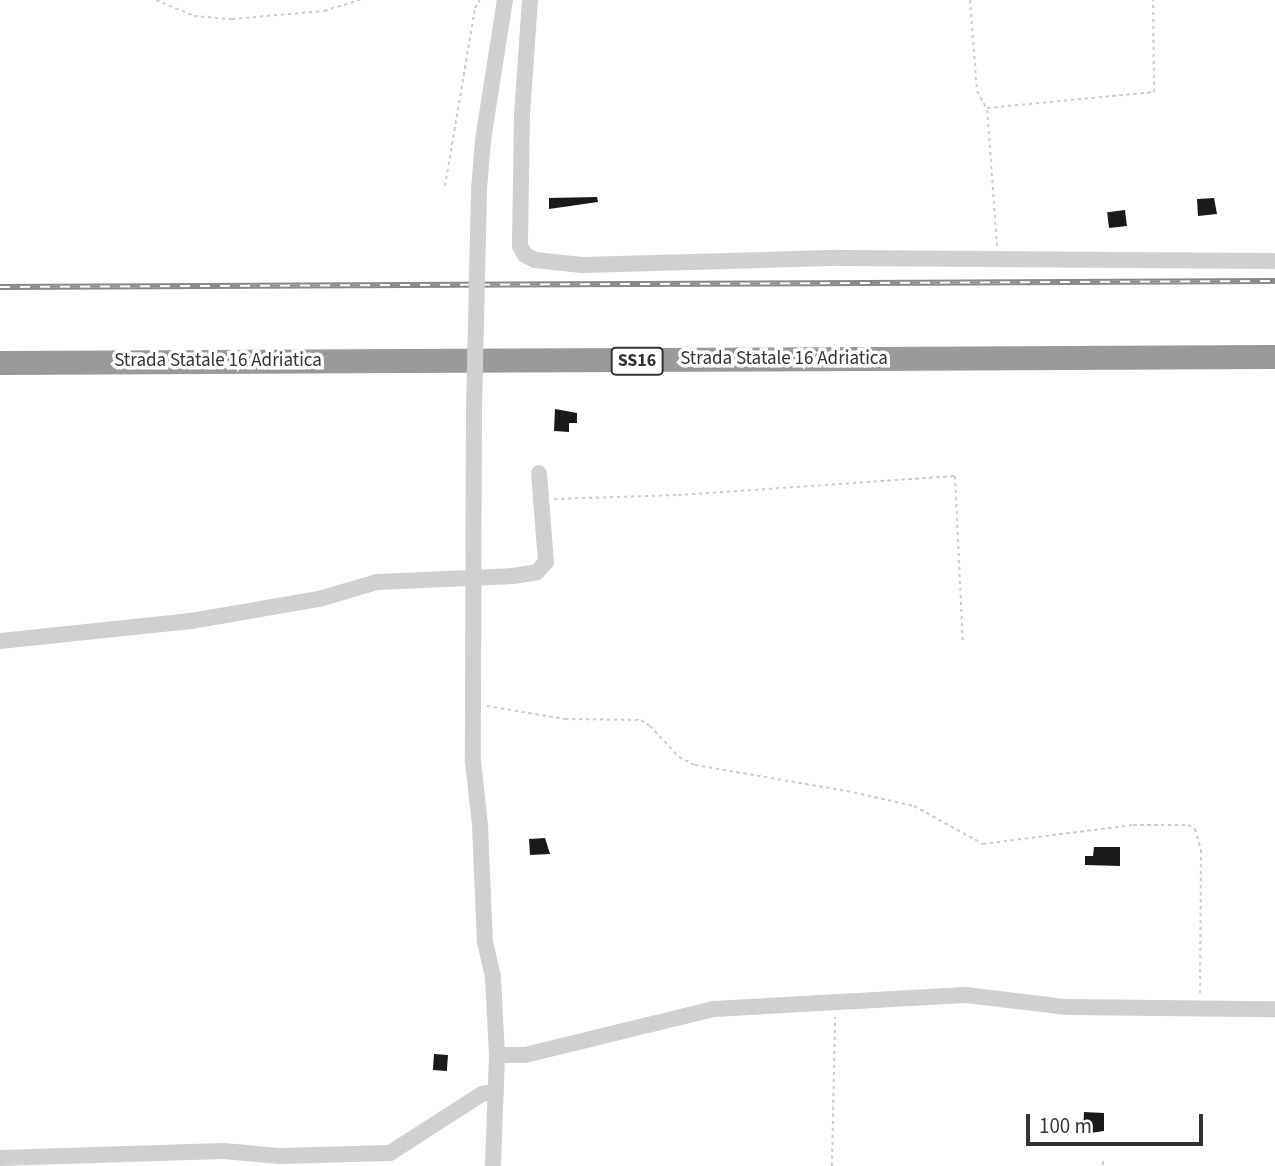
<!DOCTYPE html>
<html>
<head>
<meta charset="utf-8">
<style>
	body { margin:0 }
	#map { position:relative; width:1275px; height:1166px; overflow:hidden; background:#fff; font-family:"Source Sans 3",sans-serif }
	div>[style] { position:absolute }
	.building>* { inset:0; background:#1a1a1a; transform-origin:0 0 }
	.path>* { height:2px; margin-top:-1px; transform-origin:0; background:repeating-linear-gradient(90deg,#cdcdcd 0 3.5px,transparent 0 7px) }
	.minor>* { height:16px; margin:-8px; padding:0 8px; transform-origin:8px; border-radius:8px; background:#d0d0d0 }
	.highway>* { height:24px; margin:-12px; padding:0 12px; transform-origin:12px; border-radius:12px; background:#9a9a9a }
	.rail>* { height:6px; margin-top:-3px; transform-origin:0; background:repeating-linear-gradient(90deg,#fff 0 10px,#888 0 20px); box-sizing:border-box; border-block:2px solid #888 }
	.minor-bridge>* { height:16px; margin:-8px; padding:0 8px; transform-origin:8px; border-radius:8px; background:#d0d0d0 }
	span { translate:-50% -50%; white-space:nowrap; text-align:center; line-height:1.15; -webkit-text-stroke:7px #fff; paint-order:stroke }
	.shield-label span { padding:2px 5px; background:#fff; border:2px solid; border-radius:5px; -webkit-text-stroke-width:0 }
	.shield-label { font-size:18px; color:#333; font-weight:700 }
	.street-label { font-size:19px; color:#333 }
	.scale { position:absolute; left:1026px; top:1114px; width:177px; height:32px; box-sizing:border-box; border:4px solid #333; border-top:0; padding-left:9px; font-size:21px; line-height:24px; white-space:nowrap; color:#333; -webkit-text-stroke:5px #fff; paint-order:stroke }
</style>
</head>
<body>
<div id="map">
	<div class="building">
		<div style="clip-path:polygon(597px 197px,598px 202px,549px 209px,549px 198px)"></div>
		<div style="clip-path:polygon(1214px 198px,1217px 214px,1198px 216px,1197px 199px)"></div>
		<div style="left:1125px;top:210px;width:16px;height:18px;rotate:83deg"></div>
		<div style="clip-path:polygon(555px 409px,577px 413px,577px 423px,569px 423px,569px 432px,554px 431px)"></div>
		<div style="clip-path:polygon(545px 838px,550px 854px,530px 855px,529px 839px)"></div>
		<div style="clip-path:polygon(1094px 847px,1120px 847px,1120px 866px,1085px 865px,1085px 856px,1093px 856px)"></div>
		<div style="left:434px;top:1054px;width:14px;height:16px;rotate:4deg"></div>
		<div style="clip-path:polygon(1084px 1112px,1104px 1113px,1104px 1131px,1083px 1134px)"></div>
	</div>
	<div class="path">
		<div style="left:156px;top:0;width:41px;rotate:22.8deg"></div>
		<div style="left:194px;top:16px;width:38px;rotate:5deg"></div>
		<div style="left:232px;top:19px;width:92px;rotate:-5deg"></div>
		<div style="left:324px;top:11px;width:38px;rotate:-17deg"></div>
		<div style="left:970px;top:0;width:91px;rotate:85.6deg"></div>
		<div style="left:977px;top:91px;width:18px;rotate:61deg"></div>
		<div style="left:445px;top:186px;width:181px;rotate:-80.4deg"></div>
		<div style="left:475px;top:8px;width:9px;rotate:-58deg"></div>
		<div style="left:997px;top:246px;width:138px;rotate:-94.1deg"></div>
		<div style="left:987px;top:108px;width:168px;rotate:-5.5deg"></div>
		<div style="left:1154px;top:92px;width:92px;rotate:-90.6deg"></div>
		<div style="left:554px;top:499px;width:124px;rotate:-1.8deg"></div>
		<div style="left:678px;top:495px;width:278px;rotate:-3.9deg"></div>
		<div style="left:955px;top:476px;width:168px;rotate:87.3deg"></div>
		<div style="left:487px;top:706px;width:79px;rotate:9.5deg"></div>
		<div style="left:565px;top:719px;width:76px;rotate:0.8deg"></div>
		<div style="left:641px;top:720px;width:11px;rotate:34deg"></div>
		<div style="left:650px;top:726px;width:42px;rotate:46.9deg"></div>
		<div style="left:679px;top:757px;width:18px;rotate:27deg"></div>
		<div style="left:695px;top:765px;width:154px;rotate:9.7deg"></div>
		<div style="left:847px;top:791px;width:69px;rotate:12.6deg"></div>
		<div style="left:914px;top:806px;width:79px;rotate:28.8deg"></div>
		<div style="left:983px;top:844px;width:151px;rotate:-7.2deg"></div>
		<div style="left:1133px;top:825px;width:55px"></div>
		<div style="left:1188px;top:825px;width:8px;rotate:30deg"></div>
		<div style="left:1195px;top:829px;width:22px;rotate:74deg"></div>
		<div style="left:1201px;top:850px;width:143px;rotate:90.4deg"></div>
		<div style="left:1103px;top:1161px;width:5px;rotate:90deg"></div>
		<div style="left:832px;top:1166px;width:149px;rotate:-88.8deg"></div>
	</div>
	<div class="minor">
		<div style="left:530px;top:0;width:115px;rotate:94deg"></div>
		<div style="left:522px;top:115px;width:131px;rotate:90.9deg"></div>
		<div style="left:520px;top:246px;width:10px;rotate:61deg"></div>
		<div style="left:525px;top:255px;width:11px;rotate:27deg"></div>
		<div style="left:535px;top:260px;width:47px;rotate:6.1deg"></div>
		<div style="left:582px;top:265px;width:256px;rotate:-1.6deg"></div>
		<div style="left:838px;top:258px;width:437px;rotate:0.4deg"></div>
		<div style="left:479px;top:189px;width:49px;rotate:-85.3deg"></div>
		<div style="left:483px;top:140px;width:142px;rotate:-81.1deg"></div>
		<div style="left:474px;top:410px;width:351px;rotate:90.2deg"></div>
		<div style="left:473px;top:761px;width:64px;rotate:83.8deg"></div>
		<div style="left:480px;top:825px;width:117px;rotate:87.6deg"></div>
		<div style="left:485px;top:942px;width:36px;rotate:77deg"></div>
		<div style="left:493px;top:977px;width:78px;rotate:87.1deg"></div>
		<div style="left:497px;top:1055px;width:111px;rotate:92.1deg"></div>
		<div style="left:0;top:641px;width:192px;rotate:-6deg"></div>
		<div style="left:191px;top:621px;width:130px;rotate:-9.8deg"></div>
		<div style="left:319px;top:599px;width:60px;rotate:-16.3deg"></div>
		<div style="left:377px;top:582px;width:136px;rotate:-2.5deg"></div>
		<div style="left:513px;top:576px;width:24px;rotate:-9deg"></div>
		<div style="left:537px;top:572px;width:13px;rotate:-48deg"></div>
		<div style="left:546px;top:562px;width:89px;rotate:-94.5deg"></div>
		<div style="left:497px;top:1055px;width:28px"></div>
		<div style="left:525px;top:1055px;width:195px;rotate:-13.7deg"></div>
		<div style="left:714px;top:1009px;width:252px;rotate:-3.2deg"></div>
		<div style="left:966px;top:995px;width:102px;rotate:6.8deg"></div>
		<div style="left:1067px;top:1007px;width:208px;rotate:0.6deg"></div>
		<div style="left:0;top:1158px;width:223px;rotate:-1.8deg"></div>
		<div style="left:223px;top:1151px;width:57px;rotate:5deg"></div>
		<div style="left:280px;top:1156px;width:110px;rotate:-1.6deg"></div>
		<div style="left:390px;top:1153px;width:109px;rotate:-32.7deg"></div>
		<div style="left:482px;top:1094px;width:14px;rotate:-12deg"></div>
	</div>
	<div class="highway">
		<div style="left:0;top:363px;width:1275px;rotate:-0.27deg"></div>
	</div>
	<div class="rail">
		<div style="left:0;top:287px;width:1275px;rotate:-0.27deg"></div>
	</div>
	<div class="minor-bridge">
		<div style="left:474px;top:410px;width:221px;rotate:-88.7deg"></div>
	</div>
	<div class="shield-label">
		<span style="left:637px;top:361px">SS16</span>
	</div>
	<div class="street-label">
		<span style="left:784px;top:359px">Strada Statale 16 Adriatica</span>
		<span style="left:218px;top:361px">Strada Statale 16 Adriatica</span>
	</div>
	<div class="scale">100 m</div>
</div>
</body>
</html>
